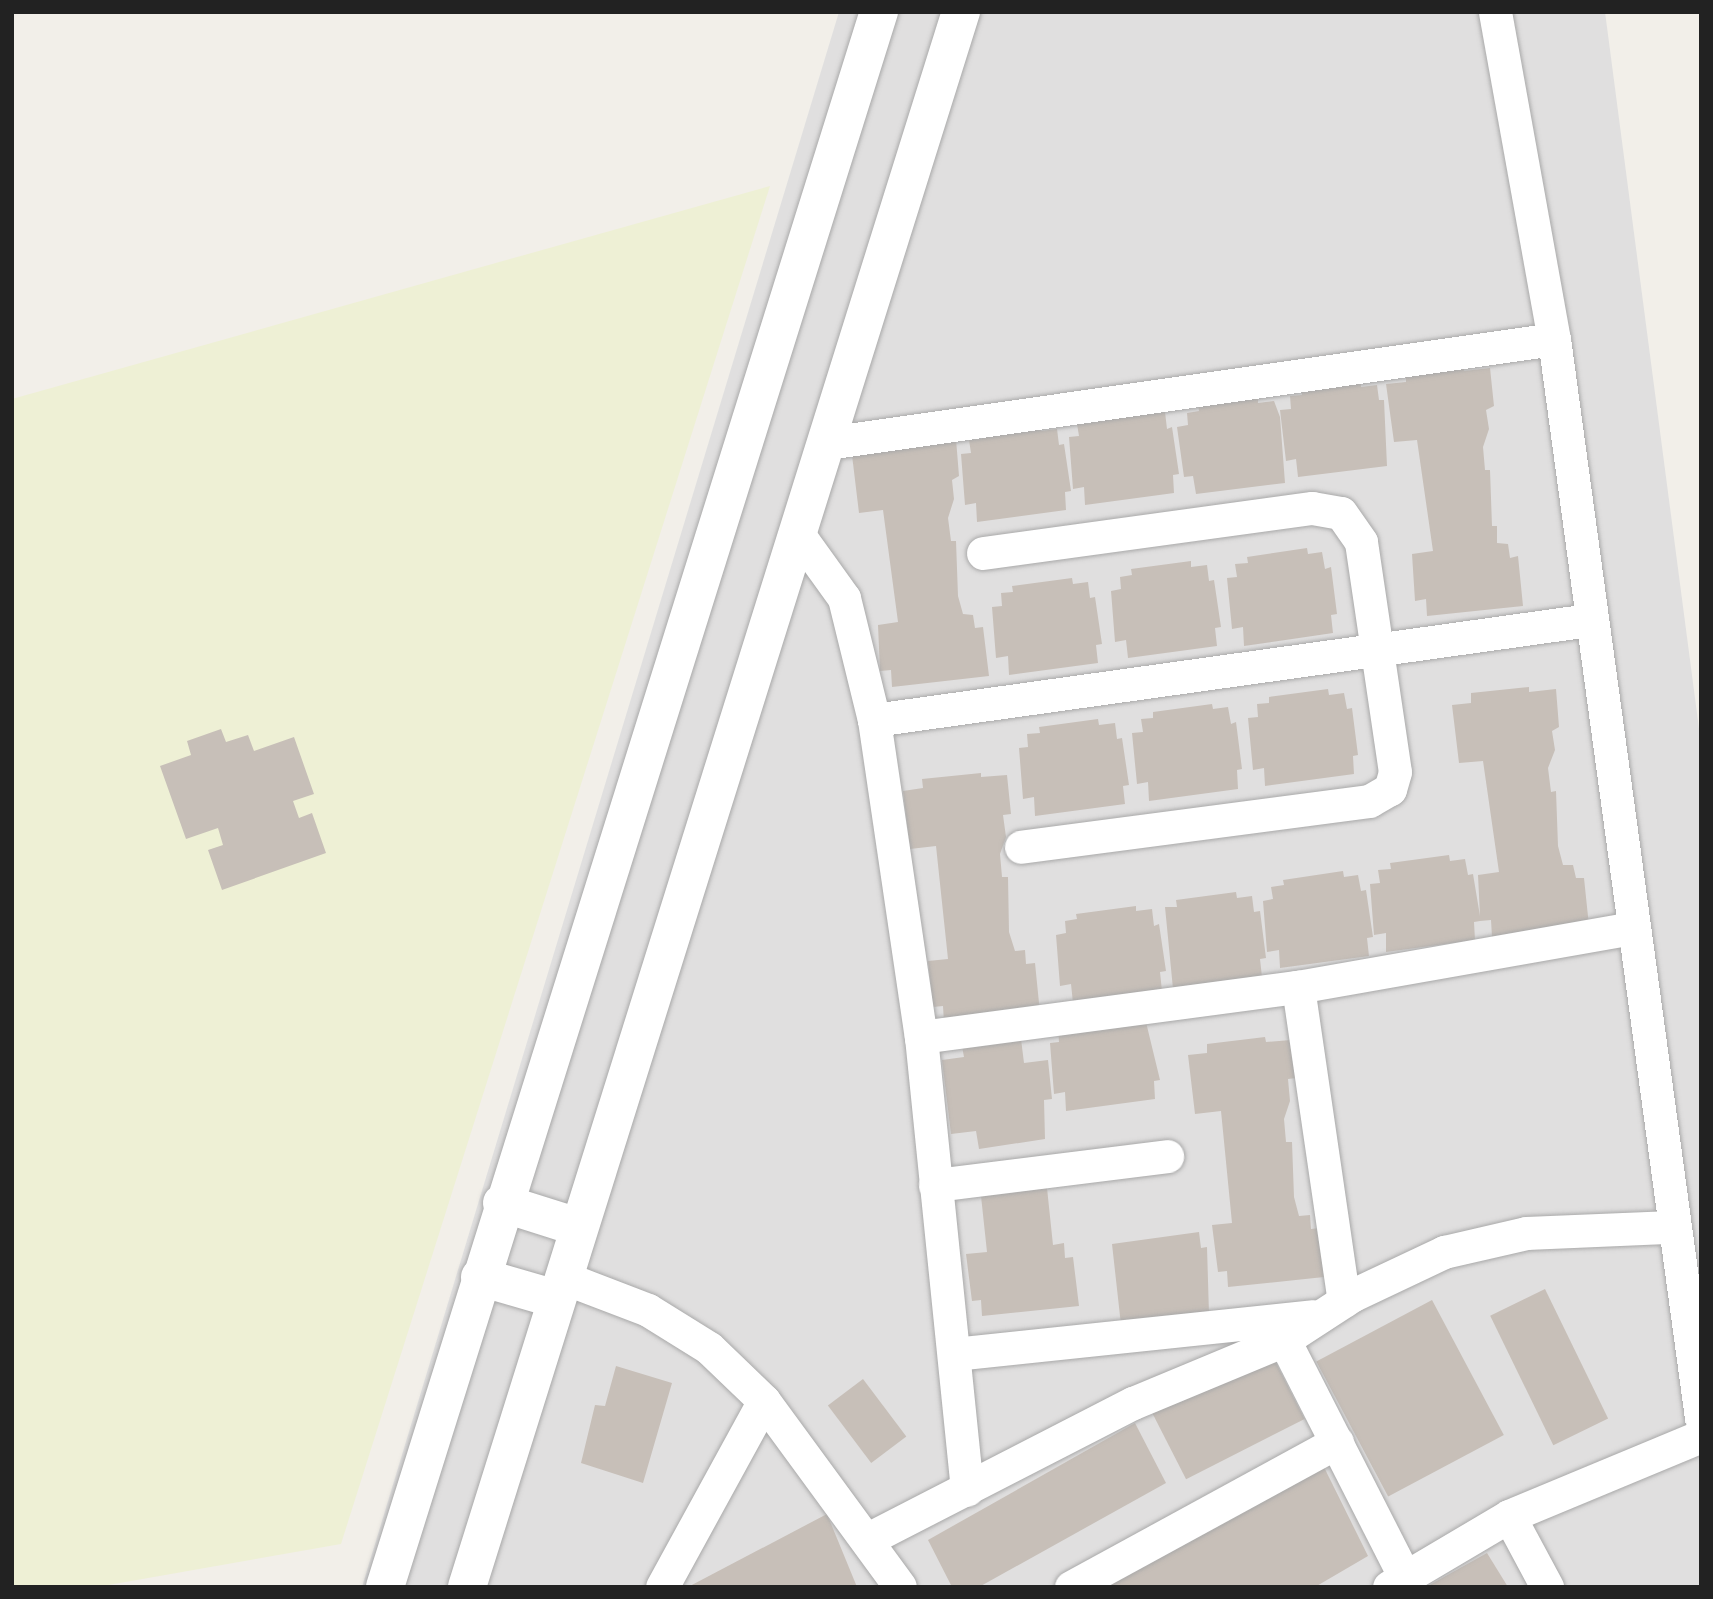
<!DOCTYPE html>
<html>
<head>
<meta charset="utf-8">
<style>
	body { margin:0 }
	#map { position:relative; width:1713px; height:1599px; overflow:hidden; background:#f2efe9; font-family:Commissioner,sans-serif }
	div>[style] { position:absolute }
	.residential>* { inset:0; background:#e0dfdf }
	.farmland>* { inset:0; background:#eef0d5 }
	.building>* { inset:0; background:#c7bfb8; transform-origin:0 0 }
	.roads { filter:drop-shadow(0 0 2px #a9a9a9) drop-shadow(0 0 2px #a9a9a9) }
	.minor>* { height:33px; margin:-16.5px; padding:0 16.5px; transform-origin:16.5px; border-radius:16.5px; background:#fff }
	.tertiary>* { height:38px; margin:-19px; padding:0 19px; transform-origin:19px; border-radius:19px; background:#fff }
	span { translate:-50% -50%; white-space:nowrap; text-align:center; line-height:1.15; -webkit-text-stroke:5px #fff; paint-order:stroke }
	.frame { position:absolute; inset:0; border:14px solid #222; pointer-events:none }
</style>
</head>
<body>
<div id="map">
	<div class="residential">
		<div style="clip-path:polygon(839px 12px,1605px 12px,1701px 744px,1701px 1587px,362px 1587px)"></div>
	</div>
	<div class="farmland">
		<div style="clip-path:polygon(770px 186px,341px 1544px,97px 1587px,12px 1587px,12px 399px)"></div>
	</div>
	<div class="building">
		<div style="clip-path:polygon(1464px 366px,1464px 371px,1490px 368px,1494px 406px,1486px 410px,1489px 429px,1483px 447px,1485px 470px,1490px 470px,1492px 526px,1497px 526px,1497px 543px,1508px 544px,1510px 558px,1518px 556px,1523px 606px,1427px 616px,1426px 599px,1415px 601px,1412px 554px,1433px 551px,1417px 440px,1394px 442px,1386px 384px,1406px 382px,1406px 372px)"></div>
		<div style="clip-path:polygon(1361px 381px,1361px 387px,1377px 385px,1379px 400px,1384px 400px,1387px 466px,1298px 477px,1296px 459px,1286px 461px,1280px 410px,1291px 409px,1290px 396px,1302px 395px,1301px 389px)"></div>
		<div style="clip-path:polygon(1258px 398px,1258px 403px,1274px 401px,1280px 417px,1285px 483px,1196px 494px,1193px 476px,1184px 477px,1177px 427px,1188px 425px,1187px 413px,1199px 411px,1198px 405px)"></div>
		<div style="clip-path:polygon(1148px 408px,1149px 414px,1165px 412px,1167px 429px,1172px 427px,1179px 474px,1173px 475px,1174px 493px,1085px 505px,1084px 487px,1073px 489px,1069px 437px,1079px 436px,1077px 424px,1090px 423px,1089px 416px)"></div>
		<div style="clip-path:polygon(1040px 425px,1041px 431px,1057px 429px,1059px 445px,1064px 444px,1071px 491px,1065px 492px,1066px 510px,977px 522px,976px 503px,965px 505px,961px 454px,971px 453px,969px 440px,982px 439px,981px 433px)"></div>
		<div style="clip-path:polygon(956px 439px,959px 476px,952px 480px,954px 499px,948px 518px,951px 541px,956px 541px,958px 596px,963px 614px,973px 615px,975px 628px,983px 627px,989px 676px,892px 687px,891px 670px,880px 671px,878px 625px,898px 622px,883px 510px,859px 513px,852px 455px)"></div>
		<div style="clip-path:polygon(1307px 548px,1308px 554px,1322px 552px,1325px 569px,1331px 567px,1337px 614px,1331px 615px,1333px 633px,1244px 646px,1243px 627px,1232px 629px,1227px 578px,1237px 577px,1235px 564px,1248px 563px,1247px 557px)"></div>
		<div style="clip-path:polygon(1191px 561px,1191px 567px,1207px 565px,1209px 581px,1214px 580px,1221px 627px,1215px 628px,1217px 646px,1128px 658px,1126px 640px,1115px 642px,1111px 591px,1121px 589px,1120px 577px,1132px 575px,1131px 569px)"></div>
		<div style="clip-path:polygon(1072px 578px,1073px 584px,1088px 582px,1090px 598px,1095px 597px,1102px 644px,1096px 645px,1098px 663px,1009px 675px,1008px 656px,996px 658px,992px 607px,1002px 606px,1001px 593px,1013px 592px,1012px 586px)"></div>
		<div style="clip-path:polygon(1529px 687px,1529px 692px,1556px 689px,1559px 727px,1552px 731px,1555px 750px,1548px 768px,1551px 792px,1556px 791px,1558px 846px,1563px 865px,1573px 865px,1576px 878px,1584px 878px,1589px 926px,1492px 937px,1491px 920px,1480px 921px,1474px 922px,1475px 940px,1386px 952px,1386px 933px,1374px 935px,1370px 884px,1380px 883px,1378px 870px,1391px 869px,1390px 863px,1449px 855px,1450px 861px,1465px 859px,1468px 875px,1473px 874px,1480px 916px,1478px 875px,1499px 872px,1483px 761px,1459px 763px,1452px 705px,1471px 703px,1471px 693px)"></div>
		<div style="clip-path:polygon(1328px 689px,1329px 695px,1344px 693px,1347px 709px,1352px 708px,1358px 755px,1353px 756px,1354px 774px,1265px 786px,1264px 768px,1253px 770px,1248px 718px,1258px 717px,1257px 704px,1269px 703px,1269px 697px)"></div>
		<div style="clip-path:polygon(1212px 704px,1213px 709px,1228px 707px,1231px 724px,1236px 722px,1242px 769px,1237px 770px,1238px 789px,1149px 801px,1148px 782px,1137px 784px,1132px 733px,1143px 732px,1141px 719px,1153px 718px,1153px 712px)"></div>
		<div style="clip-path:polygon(1098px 719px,1099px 725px,1115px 723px,1117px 739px,1122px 738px,1129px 785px,1123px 786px,1125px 804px,1035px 816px,1034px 797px,1023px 799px,1019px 748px,1028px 747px,1027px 734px,1040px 733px,1039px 727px)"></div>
		<div style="clip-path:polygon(221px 729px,226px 742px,248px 735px,254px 751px,294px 737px,314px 794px,293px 801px,299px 818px,312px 813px,326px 853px,222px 890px,208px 850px,223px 845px,218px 828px,186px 839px,160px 766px,191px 755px,187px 741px)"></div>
		<div style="clip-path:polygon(981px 773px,981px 777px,1007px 775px,1011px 814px,1003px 815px,1006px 837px,1000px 854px,1002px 877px,1008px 877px,1009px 932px,1015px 951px,1025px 950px,1026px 964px,1035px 963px,1040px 1013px,944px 1023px,943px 1006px,933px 1007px,928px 961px,948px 959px,936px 846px,910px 849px,903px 791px,923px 788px,922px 779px)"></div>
		<div style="clip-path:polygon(1343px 871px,1344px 877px,1358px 875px,1361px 891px,1366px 890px,1373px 937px,1367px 938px,1369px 956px,1280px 968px,1279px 950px,1267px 952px,1263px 901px,1273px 899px,1271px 887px,1284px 885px,1283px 880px)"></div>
		<div style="clip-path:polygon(1236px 892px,1237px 898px,1252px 896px,1254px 912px,1260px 911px,1266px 958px,1260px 959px,1262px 977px,1173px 989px,1165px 907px,1177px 907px,1176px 900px)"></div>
		<div style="clip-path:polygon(1136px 906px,1136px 911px,1152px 909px,1154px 926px,1159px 924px,1166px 971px,1160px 972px,1162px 991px,1073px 1003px,1071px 984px,1060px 986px,1056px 935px,1066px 933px,1065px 921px,1077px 919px,1076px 914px)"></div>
		<div style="clip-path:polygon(1145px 1018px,1160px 1080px,1154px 1081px,1155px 1099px,1066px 1111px,1065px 1092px,1054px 1094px,1050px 1043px,1059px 1042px,1058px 1029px)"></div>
		<div style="clip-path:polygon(1265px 1037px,1266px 1042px,1291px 1040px,1296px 1078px,1288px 1079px,1290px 1101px,1284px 1119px,1286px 1142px,1292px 1142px,1294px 1197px,1299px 1216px,1310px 1215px,1311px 1229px,1319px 1228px,1324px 1277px,1228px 1287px,1227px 1271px,1218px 1272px,1212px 1225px,1232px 1223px,1221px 1111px,1195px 1114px,1188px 1055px,1207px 1053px,1207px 1044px)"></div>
		<div style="clip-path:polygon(1021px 1039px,1024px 1063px,1048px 1060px,1052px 1099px,1044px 1100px,1045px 1139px,979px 1149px,976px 1131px,951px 1134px,942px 1060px,964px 1057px,962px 1046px)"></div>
		<div style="clip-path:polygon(1047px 1188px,1053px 1245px,1064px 1243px,1065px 1258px,1073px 1257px,1079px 1306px,982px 1316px,981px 1300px,972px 1301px,966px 1254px,987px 1252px,981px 1196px)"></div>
		<div style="clip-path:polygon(1199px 1232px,1201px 1248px,1207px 1247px,1209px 1314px,1121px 1325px,1112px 1244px)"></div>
		<div style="left:1545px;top:1289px;width:144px;height:61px;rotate:64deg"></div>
		<div style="left:1432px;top:1300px;width:153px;height:131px;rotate:62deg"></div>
		<div style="left:1271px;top:1353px;width:74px;height:133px;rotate:63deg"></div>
		<div style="clip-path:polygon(616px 1366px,672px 1383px,643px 1483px,581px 1463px,595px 1405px,605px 1406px)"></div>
		<div style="left:863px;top:1379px;width:72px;height:44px;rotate:53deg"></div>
		<div style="clip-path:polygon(1135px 1423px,1166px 1483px,979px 1587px,952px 1587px,928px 1540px)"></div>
		<div style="clip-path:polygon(1318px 1455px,1368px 1556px,1315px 1587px,1073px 1587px)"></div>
		<div style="clip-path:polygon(827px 1514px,857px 1587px,688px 1587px)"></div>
		<div style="clip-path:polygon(1487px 1553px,1508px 1587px,1426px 1587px)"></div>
	</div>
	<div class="roads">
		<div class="minor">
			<div style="left:1495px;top:12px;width:332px;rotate:79.8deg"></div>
			<div style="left:1554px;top:339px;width:1089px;rotate:82.24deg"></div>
			<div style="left:827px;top:443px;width:734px;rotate:-8.14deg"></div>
			<div style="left:798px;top:534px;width:79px;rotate:54.3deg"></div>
			<div style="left:844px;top:598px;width:126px;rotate:76.2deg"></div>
			<div style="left:874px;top:720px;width:320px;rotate:81.6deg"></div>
			<div style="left:921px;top:1037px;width:455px;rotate:84.2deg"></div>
			<div style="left:983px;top:553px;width:332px;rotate:-7.8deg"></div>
			<div style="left:1312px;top:508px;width:29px;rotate:10deg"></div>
			<div style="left:1341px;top:513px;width:35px;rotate:55deg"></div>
			<div style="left:1361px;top:542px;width:232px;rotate:81.6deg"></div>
			<div style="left:1395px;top:772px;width:18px;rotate:106deg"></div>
			<div style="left:1390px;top:789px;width:24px;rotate:150deg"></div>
			<div style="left:1369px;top:801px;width:351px;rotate:172.5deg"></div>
			<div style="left:874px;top:720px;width:722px;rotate:-7.96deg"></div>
			<div style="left:1298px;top:987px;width:317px;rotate:81.7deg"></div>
			<div style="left:921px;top:1037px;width:380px;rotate:-7.6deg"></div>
			<div style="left:1298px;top:987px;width:339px;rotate:-10deg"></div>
			<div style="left:935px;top:1185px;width:234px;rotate:-7.1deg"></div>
			<div style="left:562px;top:1277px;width:92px;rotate:21deg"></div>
			<div style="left:648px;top:1310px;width:72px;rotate:31.9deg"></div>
			<div style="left:709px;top:1348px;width:76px;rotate:43.9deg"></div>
			<div style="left:764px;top:1401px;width:230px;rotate:53.8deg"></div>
			<div style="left:1284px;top:1340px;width:266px;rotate:63deg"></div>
			<div style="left:954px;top:1354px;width:361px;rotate:-6deg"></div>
			<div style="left:1509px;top:1516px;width:81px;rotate:61.8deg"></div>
			<div style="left:868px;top:1539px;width:298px;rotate:-27.2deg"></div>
			<div style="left:1133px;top:1403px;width:164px;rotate:-22.6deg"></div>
			<div style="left:1284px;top:1340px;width:82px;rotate:-33.1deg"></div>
			<div style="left:1353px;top:1295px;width:101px;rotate:-25.3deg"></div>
			<div style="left:1444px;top:1252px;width:84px;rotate:-13deg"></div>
			<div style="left:1526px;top:1233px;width:146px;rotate:-2.4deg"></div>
			<div style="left:662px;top:1587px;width:212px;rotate:-61.3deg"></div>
			<div style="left:1071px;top:1587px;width:303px;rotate:-28.6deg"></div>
			<div style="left:1389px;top:1587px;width:139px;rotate:-30.6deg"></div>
			<div style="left:1509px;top:1516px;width:208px;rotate:-22.6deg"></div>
		</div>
		<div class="tertiary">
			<div style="left:502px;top:1203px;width:80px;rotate:17.5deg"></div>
			<div style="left:480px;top:1277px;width:79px;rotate:16.1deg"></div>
			<div style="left:385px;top:1587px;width:1651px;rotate:-72.59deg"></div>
			<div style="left:467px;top:1587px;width:1651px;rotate:-72.59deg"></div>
		</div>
	</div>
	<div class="frame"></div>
</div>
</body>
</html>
